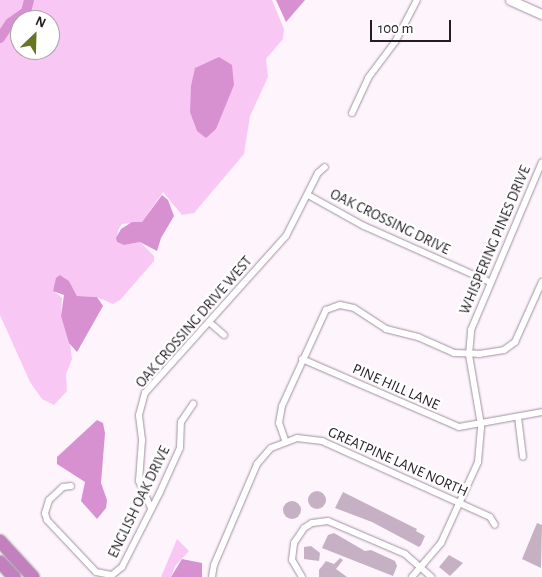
<!DOCTYPE html>
<html>
<head>
<meta charset="utf-8">
<style>
	body { margin:0 }
	#map { position:relative; width:542px; height:577px; overflow:hidden; background:#fdf4fc; font-family:"Alegreya Sans",sans-serif }
	div>[style] { position:absolute }
	.green>* { inset:0; background:#f9c7f4 }
	.water>* { inset:0; background:#d791d1 }
	.river>* { height:10px; margin:-5px; padding:0 5px; transform-origin:5px; border-radius:5px; background:#d791d1 }
	.building>* { inset:0; background:#c5b1c3 }
	.round { border-radius:50% }
	.roads { filter:drop-shadow(0 0 1px #a28fa0) drop-shadow(0 0 1px #a28fa0) }
	.street>* { height:6px; margin:-3px; padding:0 3px; transform-origin:3px; border-radius:3px; background:#fff }
	.secondary>* { height:9px; margin:-4.5px; padding:0 4.5px; transform-origin:4.5px; border-radius:4.5px; background:#fff }
	.highway>* { height:12px; margin:-6px; padding:0 6px; transform-origin:6px; border-radius:6px; background:#c380be }
	span { translate:-50% -50%; white-space:nowrap; text-align:center; line-height:1.15; -webkit-text-stroke:4.5px #fff; paint-order:stroke }
	.street-label { font-size:15px; color:#241d23 }
	.north { position:absolute; left:10px; top:10px; width:50px; height:50px; box-sizing:border-box; background:#fff; border:1px solid #a7a5a7; border-radius:50%; rotate:24deg; font-size:14px; font-weight:700; line-height:20px; text-align:center; color:#241d23 }
	.north::after { content:''; display:block; margin:auto; width:18px; height:22px; background:#657522; clip-path:polygon(50% 0,100% 100%,50% 72%,0 100%) }
	.scale { position:absolute; left:370px; top:20px; width:81px; height:22px; box-sizing:border-box; border:2px solid #241d23; border-top:0; padding-left:6px; font-size:15px; line-height:18px; white-space:nowrap; color:#241d23; -webkit-text-stroke:4px #fff; paint-order:stroke }
</style>
</head>
<body>
<div id="map">
	<div class="green">
		<div style="clip-path:polygon(evenodd,0 0,272px 0,284px 29px,283px 39px,266px 59px,268px 77px,250px 116px,244px 154px,194px 213px,182px 215px,163px 192px,142px 222px,122px 224px,118px 230px,117px 242px,124px 245px,140px 242px,154px 256px,154px 261px,120px 300px,113px 304px,97px 297px,77px 296px,69px 281px,60px 275px,53px 290px,62px 298px,61px 316px,69px 336px,72px 359px,66px 374px,67px 391px,54px 405px,42px 399px,30px 382px,0 315px,0 0,20px 20px,50px 20px,50px 50px,20px 50px,20px 20px)"></div>
		<div style="clip-path:polygon(177px 539px,189px 551px,175px 566px,171px 577px,161px 577px)"></div>
	</div>
	<div class="water">
		<div style="clip-path:polygon(276px 0,305px 0,286px 22px)"></div>
		<div style="clip-path:polygon(219px 57px,232px 65px,234px 85px,216px 129px,206px 138px,197px 131px,190px 112px,191px 86px,195px 68px)"></div>
		<div style="clip-path:polygon(162px 195px,168px 200px,174px 216px,161px 238px,157px 251px,140px 242px,124px 245px,117px 242px,116px 238px,121px 229px,132px 222px,142px 222px)"></div>
		<div style="clip-path:polygon(60px 275px,69px 281px,77px 296px,97px 297px,103px 306px,77px 352px,69px 343px,61px 316px,64px 295px,53px 291px,56px 278px)"></div>
		<div style="clip-path:polygon(97px 420px,103px 423px,105px 433px,101px 483px,107px 500px,106px 508px,97px 519px,81px 501px,85px 482px,57px 464px,57px 457px)"></div>
		<div style="clip-path:polygon(182px 559px,202px 563px,202px 577px,171px 577px)"></div>
	</div>
	<div class="river">
		<div style="left:0;top:38px;width:18px;rotate:-56deg"></div>
		<div style="left:10px;top:23px;width:19px;rotate:-35deg"></div>
		<div style="left:26px;top:12px;width:12px;rotate:-76deg"></div>
	</div>
	<div class="building">
		<div class="round" style="left:308px;top:491px;width:18px;height:18px"></div>
		<div style="clip-path:polygon(343px 492px,417px 529px,416px 531px,425px 536px,421px 545px,419px 547px,372px 522px,335px 508px)"></div>
		<div class="round" style="left:283px;top:501px;width:18px;height:18px"></div>
		<div style="clip-path:polygon(537px 523px,542px 525px,541px 568px,522px 559px)"></div>
		<div style="clip-path:polygon(334px 533px,365px 551px,371px 550px,395px 561px,397px 566px,393px 576px,322px 548px,328px 535px)"></div>
		<div style="clip-path:polygon(311px 546px,320px 553px,319px 561px,304px 559px,304px 547px)"></div>
		<div style="clip-path:polygon(449px 555px,463px 563px,450px 576px,439px 567px)"></div>
		<div style="clip-path:polygon(340px 558px,343px 560px,336px 569px,347px 577px,319px 577px,319px 570px,326px 561px,334px 564px)"></div>
	</div>
	<div class="roads">
		<div class="street">
			<div style="left:352px;top:113px;width:38px;rotate:-65deg"></div>
			<div style="left:368px;top:78px;width:45px;rotate:-53.1deg"></div>
			<div style="left:395px;top:42px;width:47px;rotate:-62.4deg"></div>
			<div style="left:308px;top:195px;width:64px;rotate:29deg"></div>
			<div style="left:364px;top:226px;width:138px;rotate:24deg"></div>
			<div style="left:209px;top:322px;width:20px;rotate:41deg"></div>
			<div style="left:302px;top:359px;width:171px;rotate:23.4deg"></div>
			<div style="left:459px;top:427px;width:84px;rotate:-10.2deg"></div>
			<div style="left:518px;top:417px;width:40px;rotate:82.9deg"></div>
			<div style="left:285px;top:440px;width:18px;rotate:-109deg"></div>
			<div style="left:279px;top:423px;width:17px;rotate:-80deg"></div>
			<div style="left:282px;top:406px;width:106px;rotate:-65.4deg"></div>
			<div style="left:326px;top:310px;width:15px;rotate:-20deg"></div>
			<div style="left:340px;top:305px;width:14px;rotate:12deg"></div>
			<div style="left:354px;top:308px;width:38px;rotate:33deg"></div>
			<div style="left:386px;top:329px;width:33px;rotate:14deg"></div>
			<div style="left:418px;top:337px;width:39px;rotate:24deg"></div>
			<div style="left:454px;top:353px;width:25px;rotate:2deg"></div>
			<div style="left:479px;top:354px;width:25px;rotate:-9deg"></div>
			<div style="left:504px;top:350px;width:14px;rotate:-36deg"></div>
			<div style="left:515px;top:342px;width:66px;rotate:-65.8deg"></div>
			<div style="left:71px;top:486px;width:8px;rotate:173deg"></div>
			<div style="left:63px;top:487px;width:19px;rotate:137deg"></div>
			<div style="left:49px;top:500px;width:14px;rotate:107deg"></div>
			<div style="left:45px;top:513px;width:7px;rotate:74deg"></div>
			<div style="left:47px;top:520px;width:71px;rotate:46.7deg"></div>
			<div style="left:96px;top:572px;width:16px;rotate:11deg"></div>
			<div style="left:112px;top:575px;width:13px;rotate:-39deg"></div>
			<div style="left:122px;top:567px;width:84px;rotate:-63.1deg"></div>
			<div style="left:160px;top:492px;width:48px;rotate:-65.6deg"></div>
			<div style="left:180px;top:448px;width:26px;rotate:-88deg"></div>
			<div style="left:181px;top:422px;width:22px;rotate:-56deg"></div>
			<div style="left:151px;top:508px;width:30px;rotate:-114deg"></div>
			<div style="left:139px;top:481px;width:41px;rotate:-85.8deg"></div>
			<div style="left:142px;top:440px;width:25px;rotate:-97deg"></div>
			<div style="left:139px;top:415px;width:23px;rotate:-75deg"></div>
			<div style="left:145px;top:393px;width:211px;rotate:-48.1deg"></div>
			<div style="left:286px;top:236px;width:71px;rotate:-63.1deg"></div>
			<div style="left:318px;top:173px;width:9px;rotate:-41deg"></div>
			<div style="left:212px;top:577px;width:12px;rotate:-81deg"></div>
			<div style="left:214px;top:565px;width:110px;rotate:-66.9deg"></div>
			<div style="left:257px;top:464px;width:21px;rotate:-49deg"></div>
			<div style="left:271px;top:448px;width:28px;rotate:-21deg"></div>
			<div style="left:297px;top:438px;width:25px;rotate:7deg"></div>
			<div style="left:322px;top:441px;width:184px;rotate:24.3deg"></div>
			<div style="left:490px;top:517px;width:9px;rotate:58deg"></div>
			<div style="left:302px;top:577px;width:20px;rotate:-120deg"></div>
			<div style="left:292px;top:560px;width:17px;rotate:-83deg"></div>
			<div style="left:294px;top:543px;width:18px;rotate:-56deg"></div>
			<div style="left:304px;top:528px;width:9px;rotate:-32deg"></div>
			<div style="left:312px;top:523px;width:16px;rotate:-7deg"></div>
			<div style="left:328px;top:521px;width:84px;rotate:23.2deg"></div>
			<div style="left:405px;top:554px;width:35px;rotate:41deg"></div>
			<div style="left:412px;top:577px;width:45px;rotate:-49.5deg"></div>
			<div style="left:441px;top:543px;width:89px;rotate:-65.4deg"></div>
			<div style="left:478px;top:462px;width:37px;rotate:-85deg"></div>
			<div style="left:481px;top:425px;width:71px;rotate:-99.7deg"></div>
			<div style="left:469px;top:355px;width:25px;rotate:-85deg"></div>
			<div style="left:471px;top:330px;width:182px;rotate:-67.1deg"></div>
		</div>
		<div class="secondary">
			<div style="left:510px;top:0;width:35px;rotate:24deg"></div>
		</div>
		<div class="highway">
			<div style="left:0;top:541px;width:49px;rotate:47.5deg"></div>
			<div style="left:0;top:562px;width:21px;rotate:47deg"></div>
		</div>
	</div>
	<div class="street-label">
		<span style="left:390px;top:222px;rotate:26deg">OAK CROSSING DRIVE</span>
		<span style="left:495px;top:240px;rotate:-67deg">WHISPERING PINES DRIVE</span>
		<span style="left:194px;top:322px;rotate:-49deg">OAK CROSSING DRIVE WEST</span>
		<span style="left:396px;top:387px;rotate:24deg">PINE HILL LANE</span>
		<span style="left:398px;top:462px;rotate:24deg">GREATPINE LANE NORTH</span>
		<span style="left:139px;top:502px;rotate:-64deg">ENGLISH OAK DRIVE</span>
	</div>
	<div class="north">N</div>
	<div class="scale">100 m</div>
</div>
</body>
</html>
